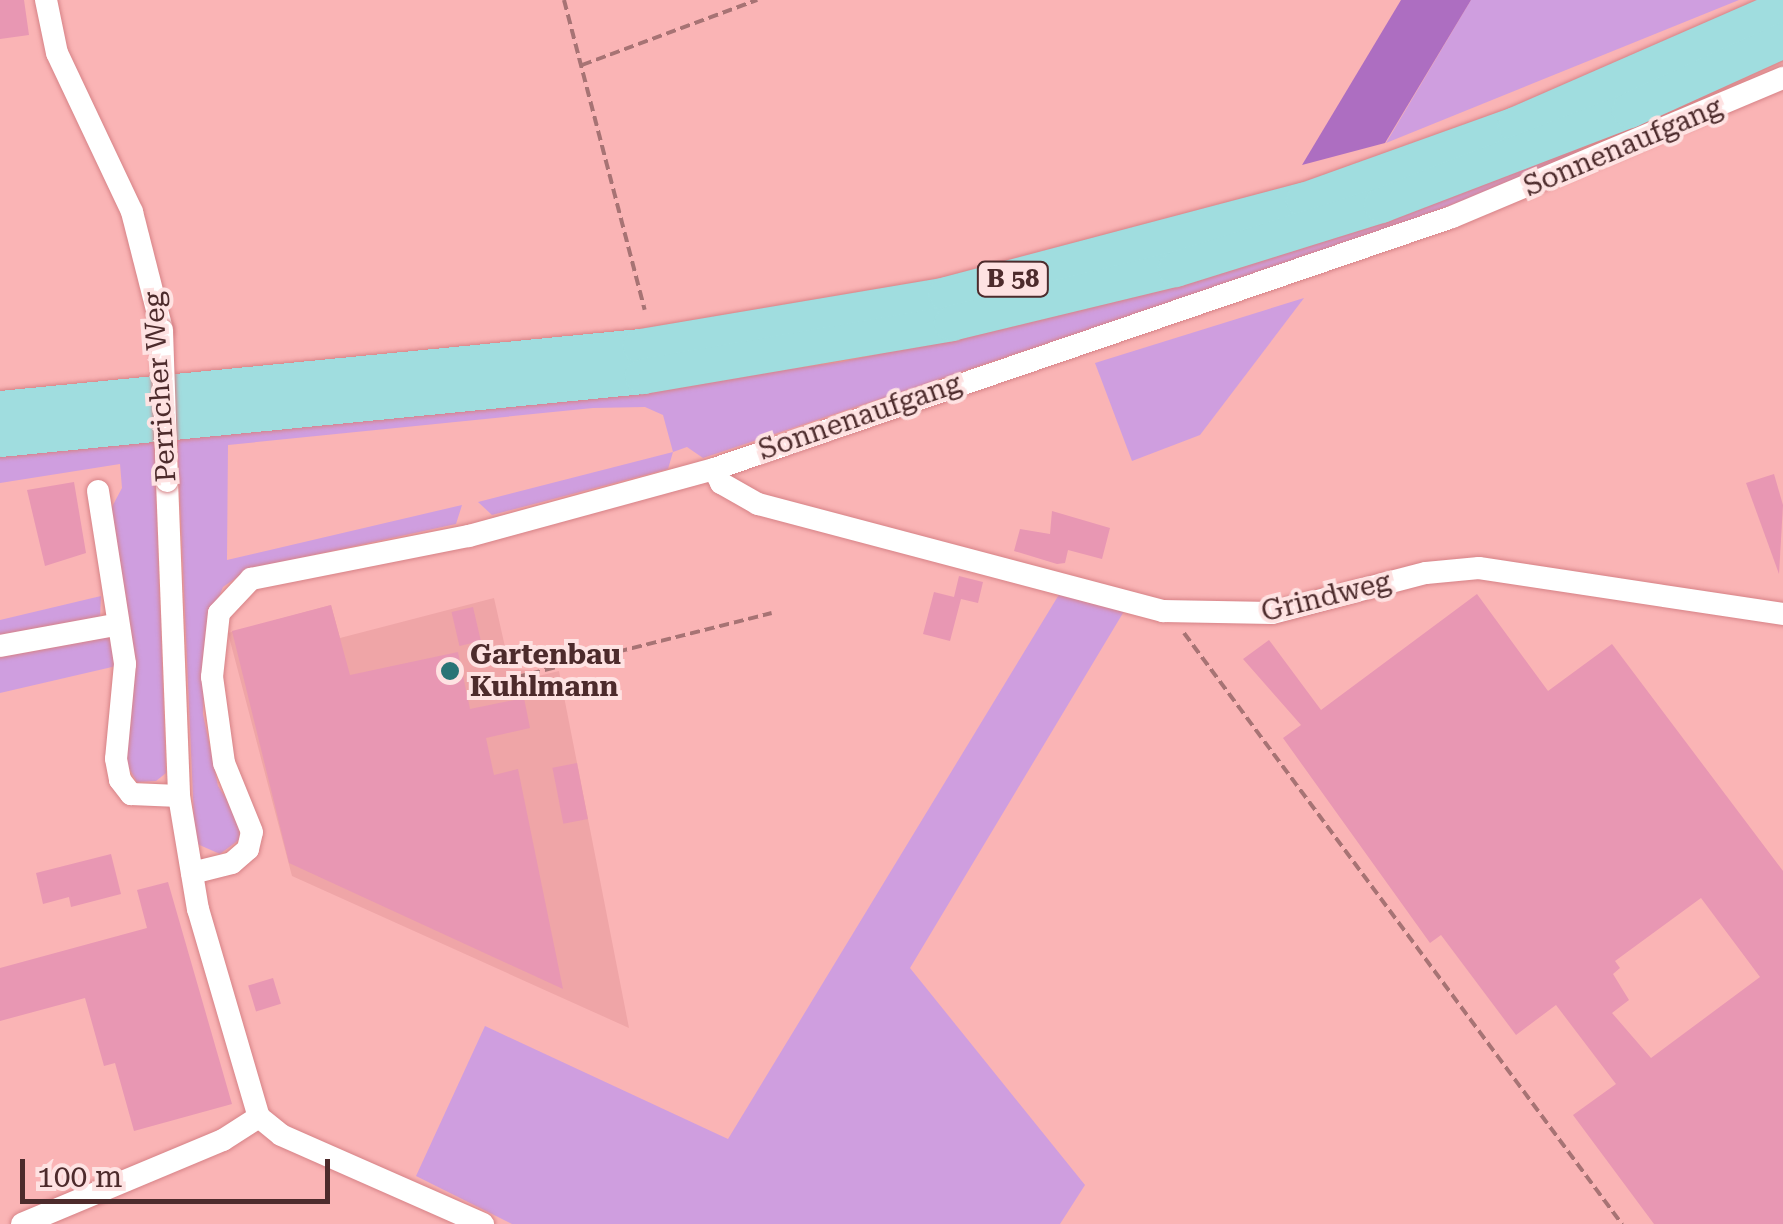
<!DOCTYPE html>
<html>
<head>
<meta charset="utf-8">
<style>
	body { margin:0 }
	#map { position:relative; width:1783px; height:1224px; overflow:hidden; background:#fab4b5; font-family:"Roboto Serif",serif }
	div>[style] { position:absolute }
	.built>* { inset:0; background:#efa5a7 }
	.green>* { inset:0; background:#cf9edf }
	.forest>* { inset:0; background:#ad6ec1 }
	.building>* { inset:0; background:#e897b3; transform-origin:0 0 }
	.path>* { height:4px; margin-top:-2px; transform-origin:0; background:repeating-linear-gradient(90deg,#a77374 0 10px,transparent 0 15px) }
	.roads { filter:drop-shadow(0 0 2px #d68286) drop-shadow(0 0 2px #d68286) }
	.minor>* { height:22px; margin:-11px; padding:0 11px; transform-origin:11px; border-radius:11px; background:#fff }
	.primary>* { height:35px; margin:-17.5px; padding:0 17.5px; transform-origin:17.5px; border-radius:17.5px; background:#a0dddf }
	.bridges { filter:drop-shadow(0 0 2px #d68286) drop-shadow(0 0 2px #d68286) }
	.minor-bridge>* { height:22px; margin:-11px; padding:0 11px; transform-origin:11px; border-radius:11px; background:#fff }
	.dots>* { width:28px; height:28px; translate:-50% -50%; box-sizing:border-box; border:5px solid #fee2e2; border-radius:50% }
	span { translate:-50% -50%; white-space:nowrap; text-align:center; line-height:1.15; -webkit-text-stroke:8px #fee2e2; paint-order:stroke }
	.shield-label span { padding:2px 8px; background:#fee2e2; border:2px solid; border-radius:8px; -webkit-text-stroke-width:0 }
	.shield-label { font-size:25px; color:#4d2b2c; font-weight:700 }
	.street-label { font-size:28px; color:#4d2b2c }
	.poi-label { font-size:28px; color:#4d2b2c; font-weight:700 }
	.left { translate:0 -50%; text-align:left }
	.scale { position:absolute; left:20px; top:1159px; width:310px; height:45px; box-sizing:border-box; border:5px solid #4d2b2c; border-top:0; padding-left:12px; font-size:30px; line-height:35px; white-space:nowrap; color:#4d2b2c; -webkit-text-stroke:8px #fee2e2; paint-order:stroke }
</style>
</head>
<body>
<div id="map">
	<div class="built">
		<div style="clip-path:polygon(494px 598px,510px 669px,532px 670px,534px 677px,559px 671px,629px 1028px,292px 876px,228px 633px,331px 605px,340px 638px)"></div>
	</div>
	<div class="green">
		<div style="clip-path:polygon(1471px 0,1739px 0,1386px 143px)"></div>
		<div style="clip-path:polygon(1579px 146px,1583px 157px,1333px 248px,703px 458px,687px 447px,673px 452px,668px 469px,492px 515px,478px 502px,673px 452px,663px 415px,645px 407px,593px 408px,228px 445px,227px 560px,462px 505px,456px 524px,249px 569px,223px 587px,206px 628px,203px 714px,218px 786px,238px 817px,240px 839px,220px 854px,195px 843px,177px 433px,621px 392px,841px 362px,945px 340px)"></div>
		<div style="clip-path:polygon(1304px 298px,1200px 435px,1132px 461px,1095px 363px)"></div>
		<div style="clip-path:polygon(154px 435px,166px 773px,156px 781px,137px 782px,124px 760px,133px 684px,106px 518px,122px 488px,120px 464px,0 483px,0 452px)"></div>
		<div style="clip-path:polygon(1063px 588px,1126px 608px,910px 968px,1085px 1185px,1060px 1224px,512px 1224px,416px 1176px,485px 1026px,728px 1139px)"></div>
		<div style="clip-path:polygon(101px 596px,100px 619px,0 641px,0 620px)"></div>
		<div style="clip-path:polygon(116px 631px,125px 664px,0 693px,0 652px)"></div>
	</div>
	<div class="forest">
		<div style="clip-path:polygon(1401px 0,1471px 0,1385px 143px,1302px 165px)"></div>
	</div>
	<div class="building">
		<div style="clip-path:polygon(0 0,24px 0,29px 35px,0 39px)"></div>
		<div style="clip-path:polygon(1774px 474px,1783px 505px,1779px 574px,1746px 483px)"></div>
		<div style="clip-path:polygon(74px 482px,86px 553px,45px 566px,27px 490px)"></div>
		<div style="clip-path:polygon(1052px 511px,1110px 528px,1102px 559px,1068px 550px,1065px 563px,1057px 564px,1014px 551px,1020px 529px,1050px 534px)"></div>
		<div style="clip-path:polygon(959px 576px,983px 582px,978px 603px,961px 599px,950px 641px,923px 634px,934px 592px,954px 597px)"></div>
		<div style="clip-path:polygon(evenodd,1477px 594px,1548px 691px,1612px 644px,1783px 871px,1783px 1224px,1654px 1224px,1573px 1115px,1616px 1084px,1556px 1005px,1516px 1035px,1441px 935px,1430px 943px,1283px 738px,1301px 725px,1243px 659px,1269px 640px,1321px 710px,1477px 594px,1701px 898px,1760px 977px,1651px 1058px,1612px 1013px,1629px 1000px,1613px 974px,1620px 968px,1615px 961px,1701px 898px)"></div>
		<div style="clip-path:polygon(331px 605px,350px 675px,458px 652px,470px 709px,524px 698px,530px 728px,486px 738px,494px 775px,518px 769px,563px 989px,289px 863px,232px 631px)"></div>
		<div style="left:473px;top:607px;width:35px;height:22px;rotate:77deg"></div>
		<div style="left:577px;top:763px;width:57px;height:25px;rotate:79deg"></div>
		<div style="clip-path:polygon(111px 854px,121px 894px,71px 907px,69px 897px,43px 904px,36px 873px)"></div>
		<div style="clip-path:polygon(168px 882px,232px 1104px,134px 1131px,115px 1063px,104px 1066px,85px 998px,0 1021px,0 968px,147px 928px,137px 890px)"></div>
		<div style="left:273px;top:978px;width:27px;height:26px;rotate:73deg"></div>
	</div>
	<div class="path">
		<div style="left:564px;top:0;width:320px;rotate:75.4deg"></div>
		<div style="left:582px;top:65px;width:187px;rotate:-20.4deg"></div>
		<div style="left:1184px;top:633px;width:736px;rotate:53.46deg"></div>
		<div style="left:501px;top:681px;width:279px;rotate:-14.1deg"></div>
	</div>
	<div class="roads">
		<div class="minor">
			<div style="left:46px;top:0;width:54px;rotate:78.3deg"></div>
			<div style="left:57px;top:53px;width:176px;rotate:64.7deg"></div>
			<div style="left:132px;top:212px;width:122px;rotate:75.7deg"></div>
			<div style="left:714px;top:469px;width:16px;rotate:63deg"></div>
			<div style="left:721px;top:483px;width:43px;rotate:29.6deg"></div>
			<div style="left:758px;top:504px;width:419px;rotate:14.8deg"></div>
			<div style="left:1163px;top:611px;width:109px;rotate:1.1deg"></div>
			<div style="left:1272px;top:613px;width:159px;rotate:-14.6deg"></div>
			<div style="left:1426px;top:573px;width:53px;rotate:-5.4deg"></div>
			<div style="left:1479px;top:568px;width:307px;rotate:8.6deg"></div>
			<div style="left:167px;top:481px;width:315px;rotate:87.8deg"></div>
			<div style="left:98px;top:491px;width:175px;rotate:81.1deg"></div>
			<div style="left:125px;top:664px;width:95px;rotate:95.4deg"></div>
			<div style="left:116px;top:759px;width:21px;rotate:79deg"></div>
			<div style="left:120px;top:780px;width:18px;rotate:52deg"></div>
			<div style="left:131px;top:794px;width:48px;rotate:2.4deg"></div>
			<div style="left:179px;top:796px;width:115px;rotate:80.5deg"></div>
			<div style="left:198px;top:909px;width:217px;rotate:73.7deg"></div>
			<div style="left:259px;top:1117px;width:28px;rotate:39deg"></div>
			<div style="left:281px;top:1135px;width:221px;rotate:23.8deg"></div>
			<div style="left:0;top:646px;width:116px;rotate:-10.4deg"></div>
			<div style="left:192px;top:873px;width:41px;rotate:-14deg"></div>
			<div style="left:232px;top:863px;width:21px;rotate:-41deg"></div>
			<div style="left:248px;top:849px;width:17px;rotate:-77deg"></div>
			<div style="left:252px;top:832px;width:74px;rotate:-112.1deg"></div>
			<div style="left:224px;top:763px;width:87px;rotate:-97.9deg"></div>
			<div style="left:212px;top:677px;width:64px;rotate:-83.8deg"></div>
			<div style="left:219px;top:613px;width:47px;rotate:-46.7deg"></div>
			<div style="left:251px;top:579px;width:222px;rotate:-11.2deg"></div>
			<div style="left:469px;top:536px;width:254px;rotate:-15.3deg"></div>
			<div style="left:714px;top:469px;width:780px;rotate:-18.85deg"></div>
			<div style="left:1452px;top:217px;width:359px;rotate:-22.8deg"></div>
			<div style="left:22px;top:1224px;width:218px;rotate:-22.7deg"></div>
			<div style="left:223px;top:1140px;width:43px;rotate:-32.6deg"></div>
		</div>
		<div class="primary">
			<div style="left:0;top:408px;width:643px;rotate:-5.53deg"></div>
			<div style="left:640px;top:346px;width:310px;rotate:-9.6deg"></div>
			<div style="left:946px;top:294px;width:369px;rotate:-14.8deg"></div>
			<div style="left:1303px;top:200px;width:225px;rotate:-19.7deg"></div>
			<div style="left:1515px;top:124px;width:292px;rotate:-23.6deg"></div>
			<div style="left:0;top:439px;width:645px;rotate:-5.6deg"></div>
			<div style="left:642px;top:376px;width:314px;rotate:-9.7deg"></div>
			<div style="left:951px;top:323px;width:230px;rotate:-13.6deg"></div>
			<div style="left:1175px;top:269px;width:216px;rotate:-17.3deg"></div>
			<div style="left:1381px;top:205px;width:266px;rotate:-21deg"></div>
			<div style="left:1629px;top:110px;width:169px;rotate:-24.4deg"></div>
		</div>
	</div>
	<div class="bridges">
		<div class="minor-bridge">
			<div style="left:162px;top:330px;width:151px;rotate:88.1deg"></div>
		</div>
	</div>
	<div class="dots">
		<div style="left:450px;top:671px;background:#297476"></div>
	</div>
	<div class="shield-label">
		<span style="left:1013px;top:279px">B 58</span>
	</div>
	<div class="street-label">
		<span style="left:1623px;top:147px;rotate:-23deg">Sonnenaufgang</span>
		<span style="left:160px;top:387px;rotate:-94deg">Perricher Weg</span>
		<span style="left:860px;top:417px;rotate:-19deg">Sonnenaufgang</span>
		<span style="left:1326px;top:597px;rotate:-14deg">Grindweg</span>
	</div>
	<div class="poi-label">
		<span class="left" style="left:470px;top:671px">Gartenbau<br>Kuhlmann</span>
	</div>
	<div class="scale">100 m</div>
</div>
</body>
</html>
